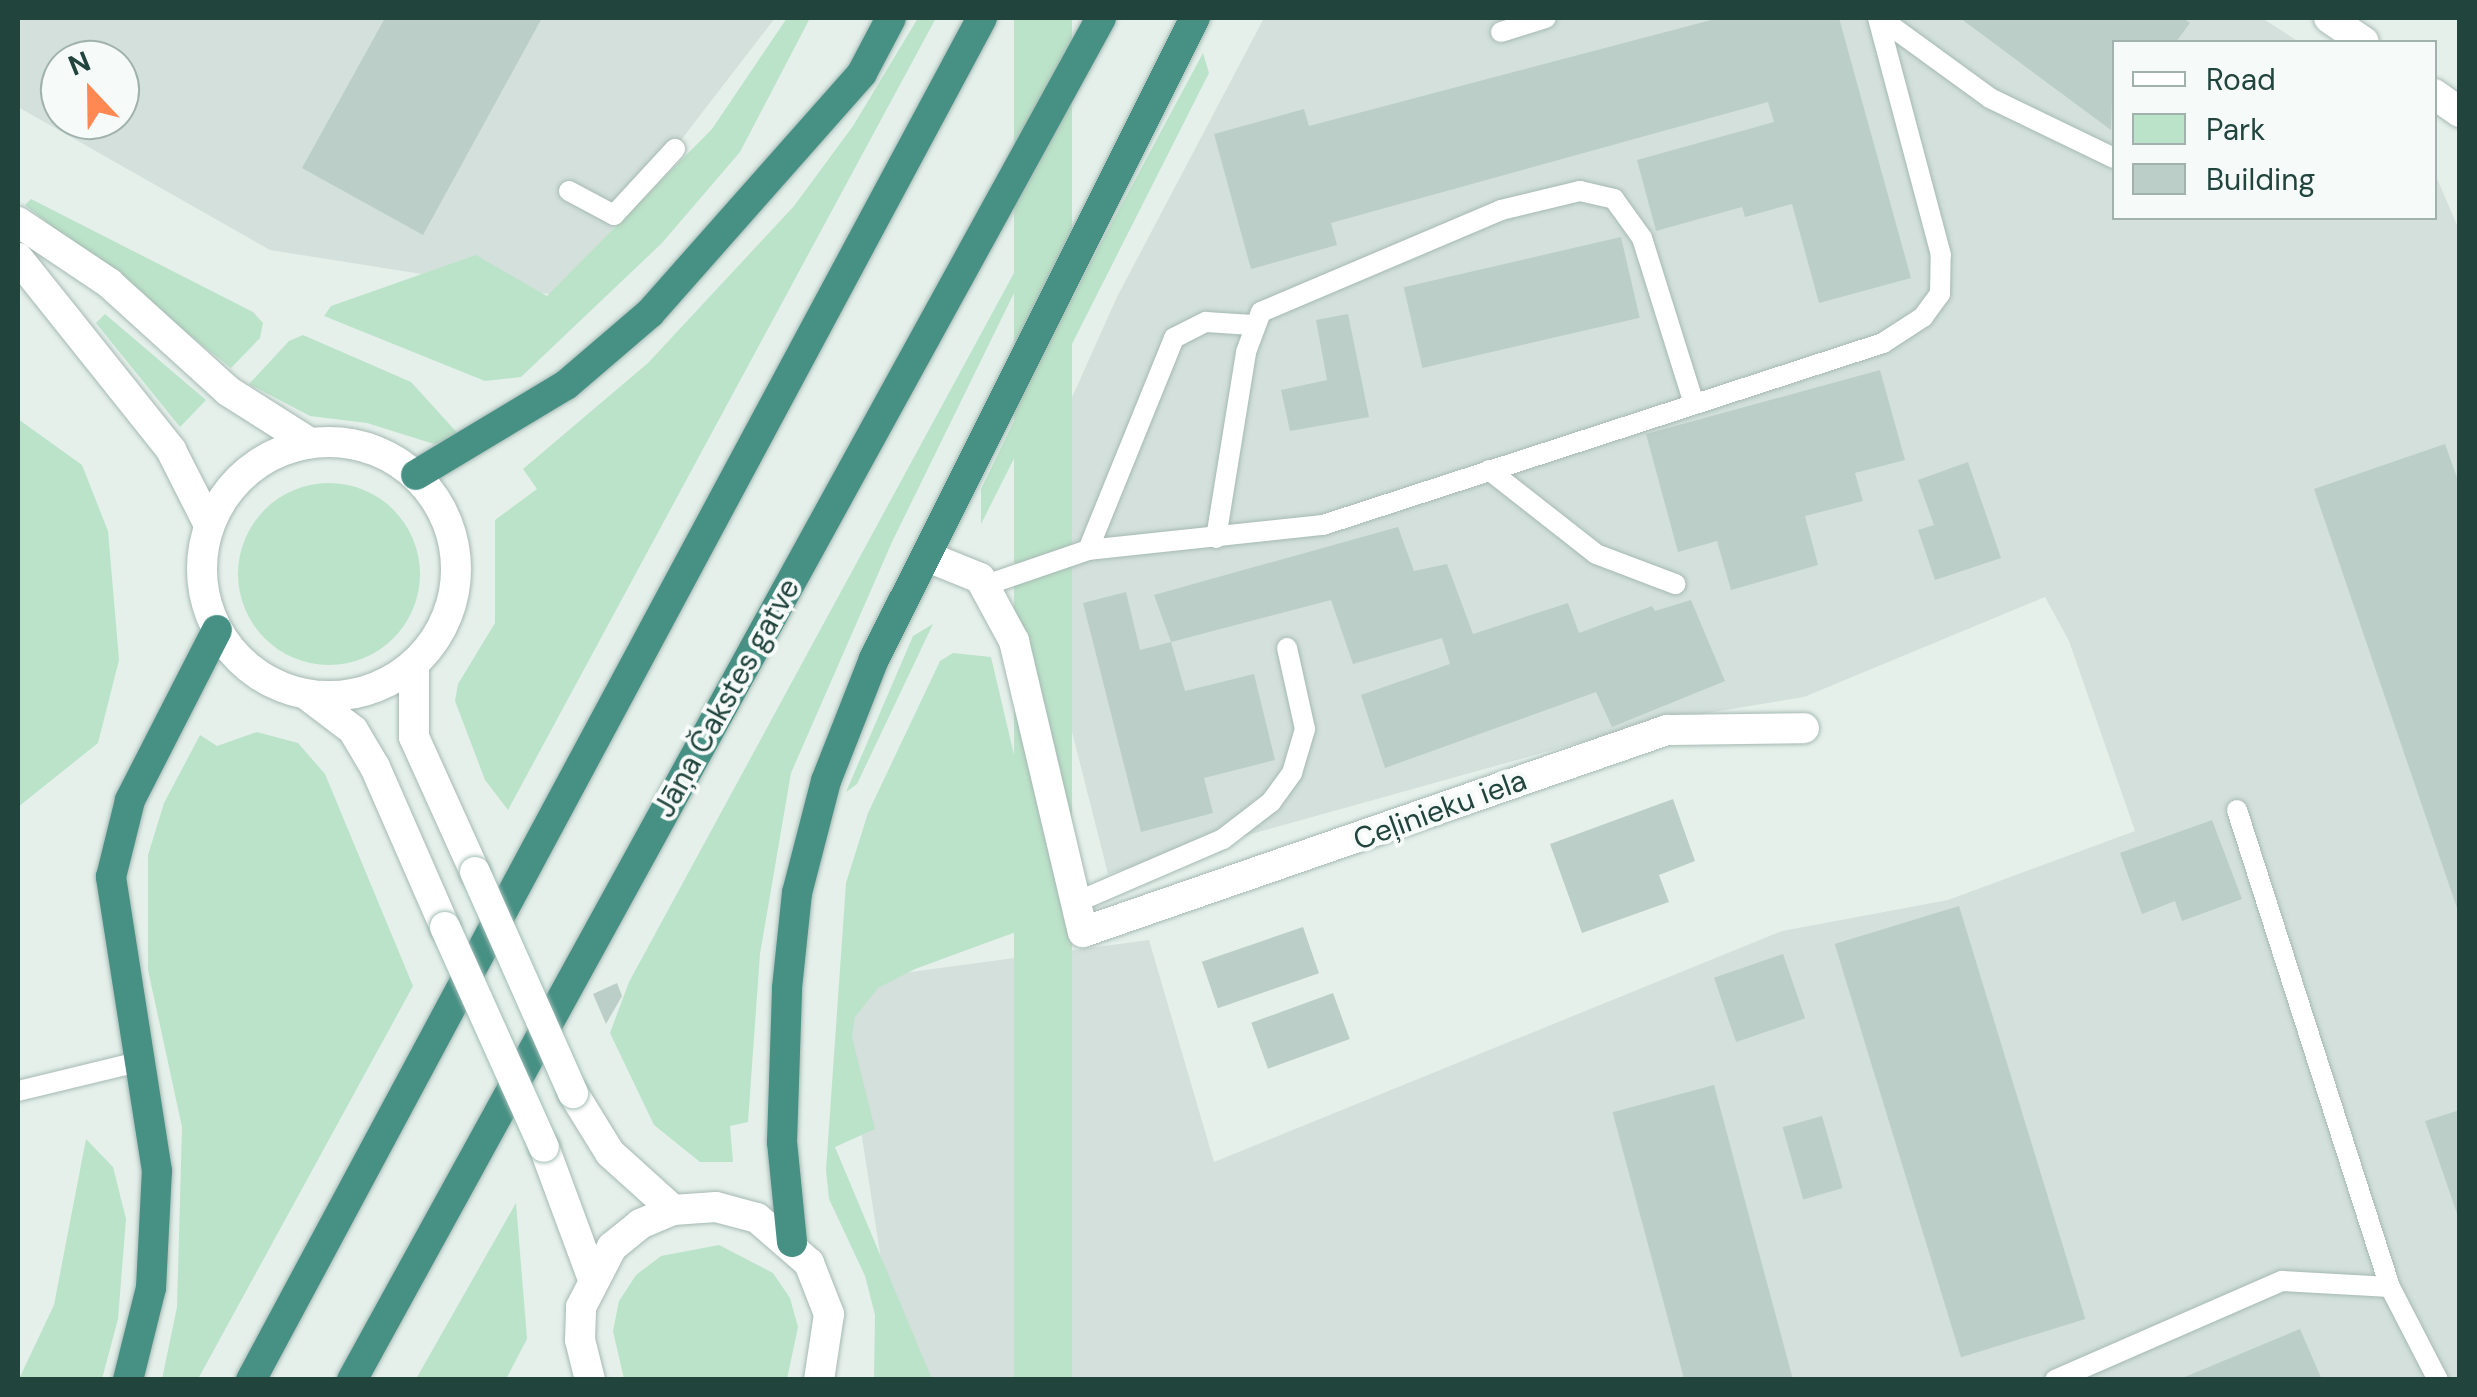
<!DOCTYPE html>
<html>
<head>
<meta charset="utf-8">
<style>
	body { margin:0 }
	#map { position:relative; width:2477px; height:1397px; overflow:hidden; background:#e5f0eb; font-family:"DM Sans",sans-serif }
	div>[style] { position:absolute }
	.built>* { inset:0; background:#d3e0db }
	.green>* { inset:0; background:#bbe3c9; transform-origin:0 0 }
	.round { border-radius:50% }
	.building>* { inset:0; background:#bccec8; transform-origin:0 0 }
	.roads { filter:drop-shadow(0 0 2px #a6b9b3) drop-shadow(0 0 2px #a6b9b3) }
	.service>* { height:20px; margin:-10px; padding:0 10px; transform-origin:10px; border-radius:10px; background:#fff }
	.minor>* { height:30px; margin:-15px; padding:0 15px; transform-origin:15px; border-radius:15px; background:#fff }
	.tertiary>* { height:30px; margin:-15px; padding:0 15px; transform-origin:15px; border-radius:15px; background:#fff }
	.secondary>* { height:30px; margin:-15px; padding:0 15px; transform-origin:15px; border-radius:15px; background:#fff }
	.secondary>.ring { margin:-15px; padding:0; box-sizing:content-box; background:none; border:30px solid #fff; border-radius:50% }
	.trunk>* { height:30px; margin:-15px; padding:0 15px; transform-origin:15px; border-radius:15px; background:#469084 }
	.bridges { filter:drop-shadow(0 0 2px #a1bdb5) drop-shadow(0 0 2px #a1bdb5) }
	.secondary-bridge>* { height:30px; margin:-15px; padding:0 15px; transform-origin:15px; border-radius:15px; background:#fff }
	span { translate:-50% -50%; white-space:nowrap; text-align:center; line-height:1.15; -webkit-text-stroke:8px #f6fbf9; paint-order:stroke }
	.street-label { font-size:30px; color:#21443d }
	.frame { position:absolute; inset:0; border:20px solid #21443d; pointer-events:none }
	.legend { position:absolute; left:2112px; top:40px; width:325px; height:180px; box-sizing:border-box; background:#f6fbf9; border:2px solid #a1b2ae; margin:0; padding:12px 18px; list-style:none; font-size:30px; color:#21443d }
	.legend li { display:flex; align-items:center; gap:20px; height:50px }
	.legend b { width:50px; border:2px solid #a1b2ae }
	.north { position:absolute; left:40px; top:40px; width:100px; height:100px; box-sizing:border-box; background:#f6fbf9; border:2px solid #a1b2ae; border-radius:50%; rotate:338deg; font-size:28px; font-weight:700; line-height:40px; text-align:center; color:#21443d }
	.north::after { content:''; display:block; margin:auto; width:35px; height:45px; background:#ff8853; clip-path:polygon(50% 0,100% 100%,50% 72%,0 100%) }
</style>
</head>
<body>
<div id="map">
	<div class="built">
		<div style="clip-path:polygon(evenodd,18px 18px,775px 18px,561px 296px,270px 250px,18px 107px,18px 18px,60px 60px,120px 60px,120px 120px,60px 120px,60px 60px)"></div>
		<div style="clip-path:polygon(1264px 18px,2262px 18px,2299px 42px,2114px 42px,2114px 218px,2434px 218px,2435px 174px,2460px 232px,2459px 1379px,893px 1379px,896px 1355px,846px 1035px,851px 980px,1149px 940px,1214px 1162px,1782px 931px,1948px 900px,2135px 831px,2069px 641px,2045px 597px,1804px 697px,1653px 722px,1108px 874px,1018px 518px,1117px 297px)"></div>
	</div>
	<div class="green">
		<div style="clip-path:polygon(787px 18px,810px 18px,740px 152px,662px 243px,521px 377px,485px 381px,324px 316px,331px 306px,476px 255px,547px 296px,712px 129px)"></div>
		<div style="clip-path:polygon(918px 18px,936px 18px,508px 810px,485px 780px,455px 701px,458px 684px,495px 623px,495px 520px,537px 489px,523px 469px,648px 363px,794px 206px,853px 126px)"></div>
		<div style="left:1014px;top:18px;width:58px;height:1549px"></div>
		<div style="clip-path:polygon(1203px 53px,1209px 73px,981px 524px,981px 489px,1084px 275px)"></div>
		<div style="clip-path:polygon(31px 199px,253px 312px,263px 323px,260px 338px,231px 368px,25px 205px)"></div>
		<div style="clip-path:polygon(1014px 273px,1019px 283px,892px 542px,791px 773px,760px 954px,748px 1122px,730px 1126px,733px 1162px,700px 1162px,654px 1125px,610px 1033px,629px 982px)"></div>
		<div style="clip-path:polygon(105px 314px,206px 400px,180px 427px,96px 323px)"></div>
		<div style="clip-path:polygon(303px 335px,411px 382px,462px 438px,434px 444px,367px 423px,310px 416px,249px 384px,289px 341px)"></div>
		<div style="clip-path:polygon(18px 419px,82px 465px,108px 531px,119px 660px,98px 743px,18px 807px)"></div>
		<div class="round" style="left:238px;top:483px;width:182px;height:182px"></div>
		<div style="clip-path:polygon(933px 624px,857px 784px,846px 792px,913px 636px)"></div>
		<div style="clip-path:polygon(953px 653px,991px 657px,1045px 887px,1041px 909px,1027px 928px,915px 969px,878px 988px,855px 1017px,852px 1037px,875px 1129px,835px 1147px,932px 1379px,874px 1379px,875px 1315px,865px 1276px,829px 1199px,826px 1170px,846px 883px,868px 813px,940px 661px)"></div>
		<div style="clip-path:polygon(257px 732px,298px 743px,325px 774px,413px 986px,198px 1379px,162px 1379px,177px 1307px,182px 1127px,148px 970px,148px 855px,164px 803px,200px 735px,217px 746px)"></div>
		<div style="clip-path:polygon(86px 1139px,113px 1167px,126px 1219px,118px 1319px,102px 1379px,19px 1379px,54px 1305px)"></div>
		<div style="clip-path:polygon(516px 1203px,527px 1339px,506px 1379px,416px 1379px)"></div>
		<div style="clip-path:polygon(719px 1245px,773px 1273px,790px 1298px,798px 1327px,787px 1379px,624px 1379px,613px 1331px,619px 1301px,636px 1275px,661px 1256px)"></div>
	</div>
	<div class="building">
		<div style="clip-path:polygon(385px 18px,542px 18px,423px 235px,302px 168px)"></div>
		<div style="clip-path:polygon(1719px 18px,1839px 18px,1911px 278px,1819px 303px,1792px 204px,1745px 217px,1742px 207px,1656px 231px,1637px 160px,1774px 122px,1768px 102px,1331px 223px,1337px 245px,1251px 269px,1214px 134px,1304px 109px,1309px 126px)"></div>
		<div style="clip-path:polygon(1960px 18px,2183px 18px,2190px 23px,2176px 42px,2114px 42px,2111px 130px)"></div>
		<div style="left:1621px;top:237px;width:83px;height:223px;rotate:77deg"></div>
		<div style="clip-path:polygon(1348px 314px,1369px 417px,1290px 431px,1281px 390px,1327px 380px,1316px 320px)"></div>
		<div style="clip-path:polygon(1880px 370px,1905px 460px,1855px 473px,1863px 501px,1805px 516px,1818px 565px,1731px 590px,1717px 541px,1678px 552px,1646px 434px)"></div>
		<div style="clip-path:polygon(2445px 444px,2460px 486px,2459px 914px,2314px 489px)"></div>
		<div style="clip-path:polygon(1968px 462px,2001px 558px,1935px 580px,1918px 530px,1934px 525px,1918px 480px)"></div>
		<div style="clip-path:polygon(1398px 527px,1414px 571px,1447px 564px,1473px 634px,1568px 603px,1579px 633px,1652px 606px,1655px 611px,1691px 600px,1725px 681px,1612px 727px,1596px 692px,1385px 768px,1361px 695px,1450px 664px,1442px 638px,1353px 664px,1331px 600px,1171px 642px,1154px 595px)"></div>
		<div style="clip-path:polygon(1126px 592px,1140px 650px,1171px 642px,1185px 691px,1254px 674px,1275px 760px,1204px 778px,1213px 813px,1141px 832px,1083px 603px)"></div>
		<div style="clip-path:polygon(1673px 799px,1695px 861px,1659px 875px,1669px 902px,1582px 933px,1550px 844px)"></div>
		<div style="clip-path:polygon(2212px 820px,2242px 899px,2182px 921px,2175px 901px,2142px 914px,2120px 853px)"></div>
		<div style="left:1959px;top:906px;width:432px;height:130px;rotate:73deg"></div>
		<div style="left:1303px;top:927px;width:49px;height:107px;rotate:71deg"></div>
		<div style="left:1783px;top:954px;width:68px;height:73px;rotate:71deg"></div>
		<div style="clip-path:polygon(617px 983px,622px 996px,606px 1024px,593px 994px)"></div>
		<div style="left:1333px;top:993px;width:49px;height:87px;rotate:70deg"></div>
		<div style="left:1714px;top:1085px;width:306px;height:105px;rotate:75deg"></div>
		<div style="clip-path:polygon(2460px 1110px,2460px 1219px,2459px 1219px,2425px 1121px)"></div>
		<div style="left:1822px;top:1116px;width:75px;height:41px;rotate:74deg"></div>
		<div style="clip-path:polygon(2300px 1329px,2322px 1380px,2180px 1380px,2180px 1379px)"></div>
	</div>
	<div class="roads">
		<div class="service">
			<div style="left:1880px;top:18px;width:136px;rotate:36deg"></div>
			<div style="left:1990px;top:98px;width:138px;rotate:25.8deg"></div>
			<div style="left:1501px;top:32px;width:47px;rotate:-17.3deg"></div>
			<div style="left:569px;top:191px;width:51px;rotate:28.1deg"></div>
			<div style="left:614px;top:215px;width:90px;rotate:-47.3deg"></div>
			<div style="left:1489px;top:470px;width:136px;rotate:38.1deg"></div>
			<div style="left:1596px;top:554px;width:85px;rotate:20.8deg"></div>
			<div style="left:1216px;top:538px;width:188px;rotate:-80.8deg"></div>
			<div style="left:1246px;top:352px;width:43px;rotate:-69.4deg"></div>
			<div style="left:1261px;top:312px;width:261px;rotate:-23deg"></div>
			<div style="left:1501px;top:210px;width:81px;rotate:-13.5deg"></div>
			<div style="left:1580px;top:191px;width:35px;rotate:13deg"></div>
			<div style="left:1614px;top:199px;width:48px;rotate:54.3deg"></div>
			<div style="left:1642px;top:238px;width:174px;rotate:72.6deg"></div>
			<div style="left:1088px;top:550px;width:229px;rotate:-67.9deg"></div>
			<div style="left:1174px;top:338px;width:36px;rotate:-27deg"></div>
			<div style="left:1206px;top:322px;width:46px;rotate:3.7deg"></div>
			<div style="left:986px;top:585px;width:108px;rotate:-18.9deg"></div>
			<div style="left:1088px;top:550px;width:236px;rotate:-6.1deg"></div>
			<div style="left:1323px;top:525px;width:589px;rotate:-18deg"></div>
			<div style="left:1883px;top:343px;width:48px;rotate:-33deg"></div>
			<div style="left:1923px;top:317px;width:29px;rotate:-54deg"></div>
			<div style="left:1940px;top:294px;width:39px;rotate:-89deg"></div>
			<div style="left:1941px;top:255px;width:245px;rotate:-104.9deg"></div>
			<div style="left:2237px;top:810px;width:501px;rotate:72.22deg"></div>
			<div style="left:1079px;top:901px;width:157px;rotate:-23.3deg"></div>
			<div style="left:1223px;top:839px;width:61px;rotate:-37.6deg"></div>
			<div style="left:1271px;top:802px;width:36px;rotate:-54deg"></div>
			<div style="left:1292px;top:773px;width:46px;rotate:-73.5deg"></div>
			<div style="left:1305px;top:729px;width:83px;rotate:-102.5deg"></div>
			<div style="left:18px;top:1091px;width:123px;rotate:-13.6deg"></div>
			<div style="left:2055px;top:1380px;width:248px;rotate:-23.6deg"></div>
			<div style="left:2282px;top:1281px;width:108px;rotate:3.2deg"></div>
			<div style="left:2390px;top:1287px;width:105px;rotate:62.7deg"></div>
		</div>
		<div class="minor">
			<div style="left:2329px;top:18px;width:42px;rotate:34.4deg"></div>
			<div style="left:2434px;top:94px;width:32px;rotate:35deg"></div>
			<div style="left:928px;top:557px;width:56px;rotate:22deg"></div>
			<div style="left:980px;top:578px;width:72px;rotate:61.6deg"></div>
			<div style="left:1014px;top:641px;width:299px;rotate:76.7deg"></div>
			<div style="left:1083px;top:932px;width:618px;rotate:-19.08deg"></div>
			<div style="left:1667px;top:730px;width:137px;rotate:-0.8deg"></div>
		</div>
		<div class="tertiary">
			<div style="left:18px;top:222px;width:110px;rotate:33.8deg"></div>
			<div style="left:109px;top:283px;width:161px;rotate:42.2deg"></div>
			<div style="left:228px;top:391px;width:97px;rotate:32.4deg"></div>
			<div style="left:18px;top:258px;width:246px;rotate:51.4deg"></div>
			<div style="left:171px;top:450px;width:84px;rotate:63.1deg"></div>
		</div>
		<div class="secondary">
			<div class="ring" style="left:202px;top:442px;width:224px;height:224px"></div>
			<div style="left:414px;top:664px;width:73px;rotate:90deg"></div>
			<div style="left:414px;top:737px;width:148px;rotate:65.7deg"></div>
			<div style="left:307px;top:695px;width:58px;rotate:37.3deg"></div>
			<div style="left:353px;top:730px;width:43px;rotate:59.3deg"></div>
			<div style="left:375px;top:767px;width:175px;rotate:66.4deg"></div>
			<div style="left:573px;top:1093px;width:70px;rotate:58.3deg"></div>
			<div style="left:610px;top:1153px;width:85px;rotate:42.1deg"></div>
			<div style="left:544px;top:1147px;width:139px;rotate:69.7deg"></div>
			<div style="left:590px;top:1380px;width:41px;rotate:-104deg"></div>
			<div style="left:580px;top:1340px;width:33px;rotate:-88deg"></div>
			<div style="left:581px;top:1307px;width:68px;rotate:-62.7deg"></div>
			<div style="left:612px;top:1247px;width:36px;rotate:-39deg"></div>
			<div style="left:640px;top:1224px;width:36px;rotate:-23deg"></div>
			<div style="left:673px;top:1210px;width:43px;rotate:-4deg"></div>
			<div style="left:716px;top:1207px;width:42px;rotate:15deg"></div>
			<div style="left:757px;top:1218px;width:69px;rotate:40.9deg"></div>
			<div style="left:809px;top:1263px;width:55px;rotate:68.6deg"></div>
			<div style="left:829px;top:1314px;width:67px;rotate:98.6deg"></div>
		</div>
		<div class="trunk">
			<div style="left:416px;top:475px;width:175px;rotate:-31deg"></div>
			<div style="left:566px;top:385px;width:111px;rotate:-40.6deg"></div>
			<div style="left:650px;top:313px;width:320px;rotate:-48.5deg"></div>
			<div style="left:862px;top:73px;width:62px;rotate:-62.2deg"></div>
			<div style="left:792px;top:1242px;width:100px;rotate:-95.7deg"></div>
			<div style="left:782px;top:1142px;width:154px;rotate:-88.1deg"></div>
			<div style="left:787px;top:988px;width:96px;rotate:-84deg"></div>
			<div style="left:797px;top:893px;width:116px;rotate:-75.5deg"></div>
			<div style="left:826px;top:781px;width:131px;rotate:-68.5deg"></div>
			<div style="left:874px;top:659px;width:717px;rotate:-63.4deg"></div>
			<div style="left:128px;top:1380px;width:95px;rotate:-76deg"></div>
			<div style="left:151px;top:1288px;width:117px;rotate:-87.1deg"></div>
			<div style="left:157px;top:1171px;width:298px;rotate:-98.9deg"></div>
			<div style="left:111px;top:877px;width:79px;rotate:-76.1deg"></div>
			<div style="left:130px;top:800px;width:191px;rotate:-62.9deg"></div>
			<div style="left:251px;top:1380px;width:1546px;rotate:-61.78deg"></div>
			<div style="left:352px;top:1380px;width:1554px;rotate:-61.19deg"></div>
		</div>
	</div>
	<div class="bridges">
		<div class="secondary-bridge">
			<div style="left:475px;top:872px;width:242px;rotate:66.1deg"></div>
			<div style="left:445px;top:927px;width:241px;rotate:65.8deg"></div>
		</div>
	</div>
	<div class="street-label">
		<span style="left:727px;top:698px;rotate:-61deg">Jāņa Čakstes gatve</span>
		<span style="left:1440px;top:810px;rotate:-20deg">Ceļinieku iela</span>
	</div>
	<div class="frame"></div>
	<ul class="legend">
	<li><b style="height:12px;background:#fff"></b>Road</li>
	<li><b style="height:28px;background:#bbe3c9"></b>Park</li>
	<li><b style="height:28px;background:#bccec8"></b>Building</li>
	</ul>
	<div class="north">N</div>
</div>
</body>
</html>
